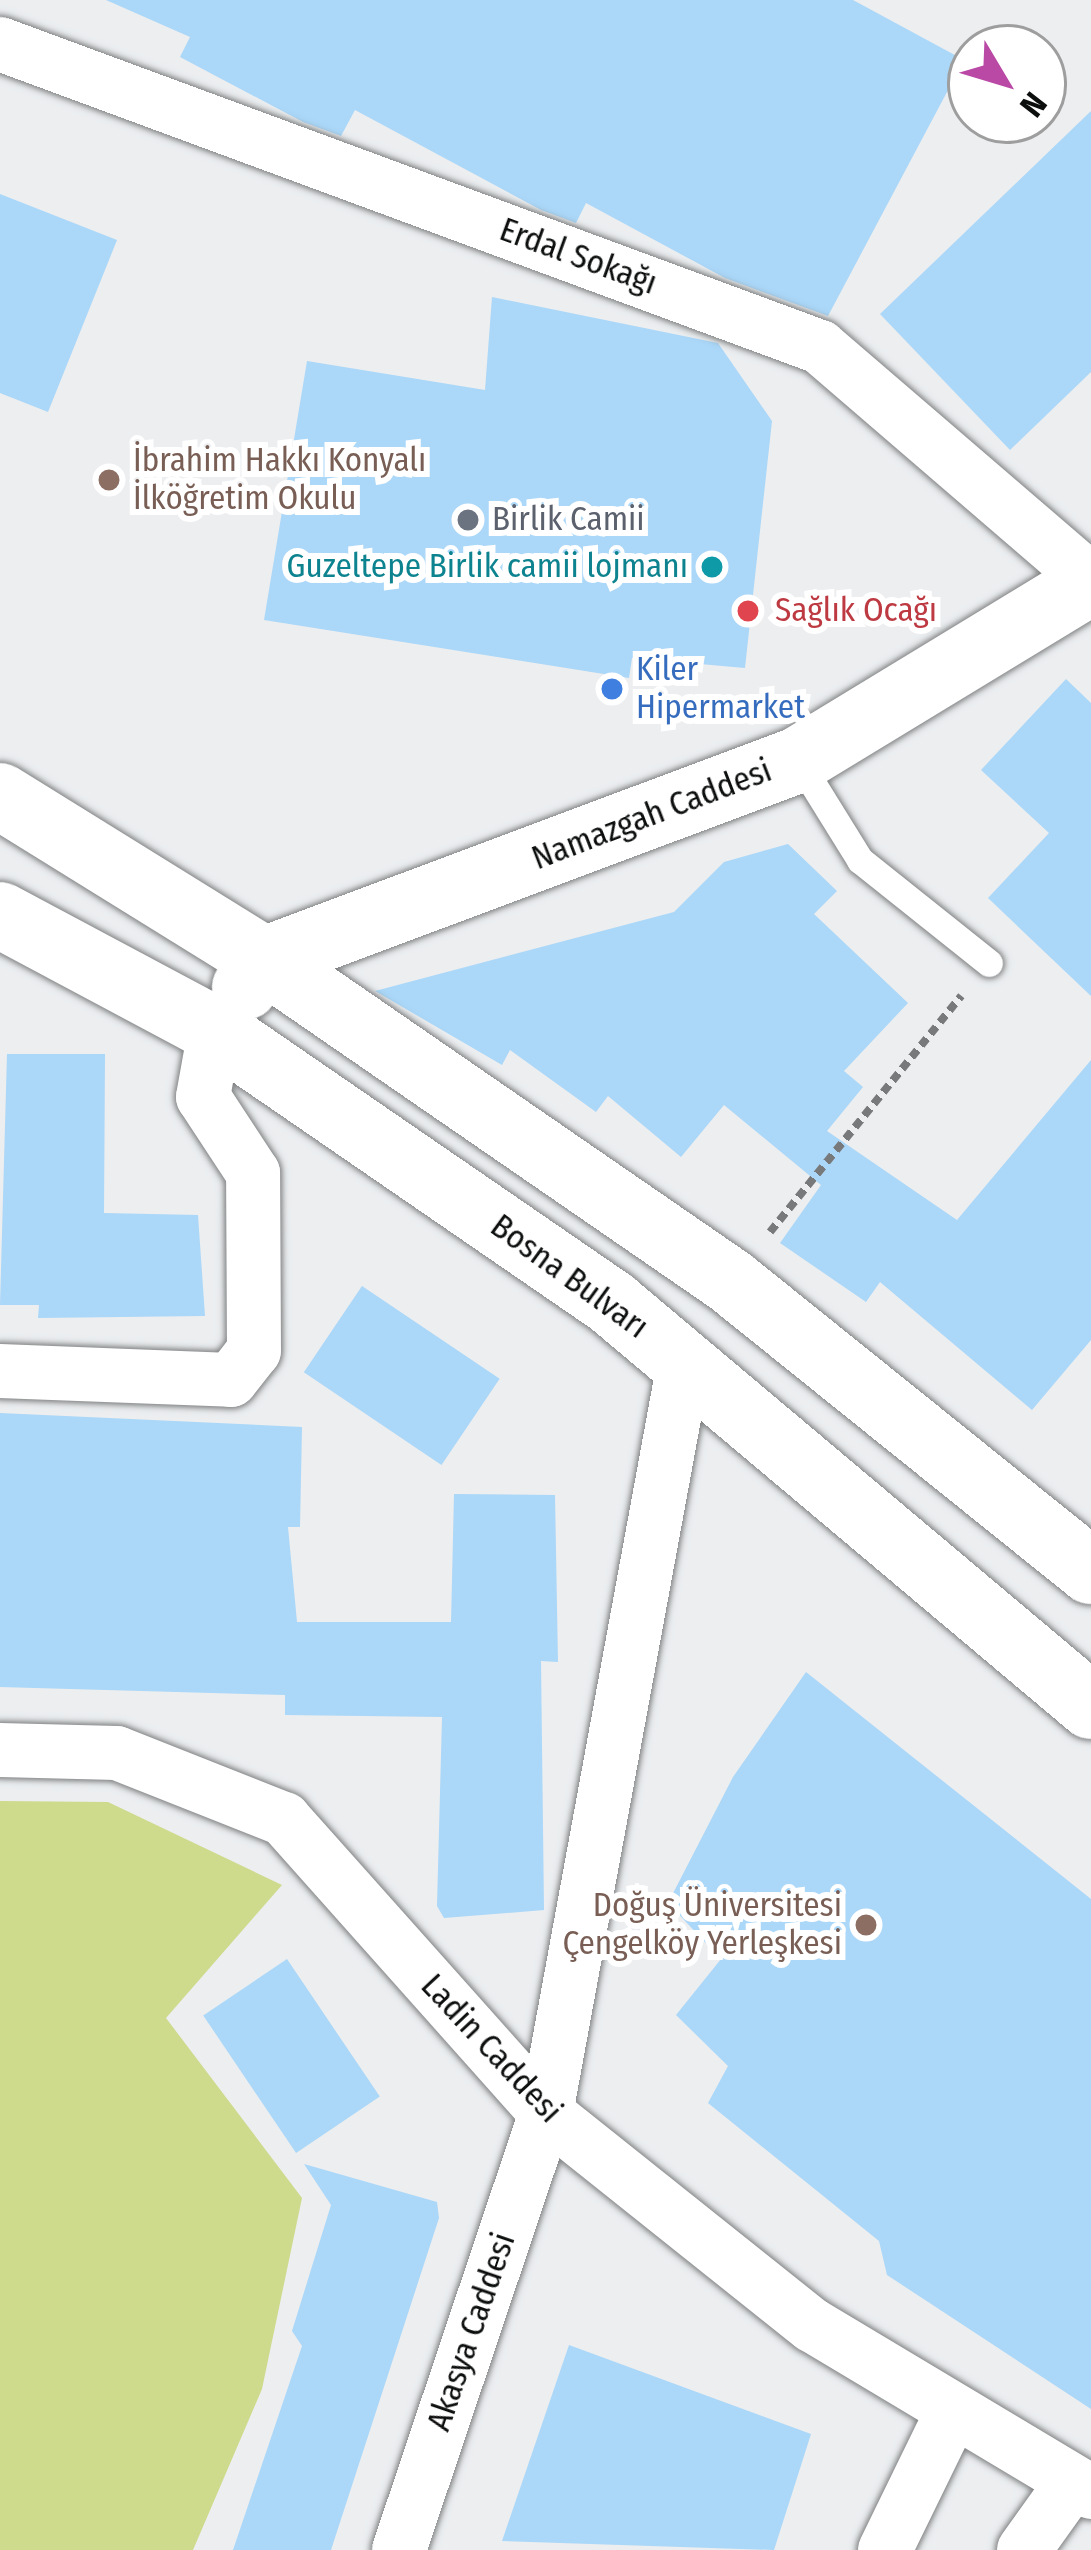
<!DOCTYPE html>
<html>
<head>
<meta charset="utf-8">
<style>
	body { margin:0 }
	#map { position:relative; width:1091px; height:2550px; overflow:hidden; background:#eceef0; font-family:"Fira Sans Condensed",sans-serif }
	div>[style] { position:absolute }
	.green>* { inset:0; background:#ceda8c }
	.building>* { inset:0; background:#abd7f8; transform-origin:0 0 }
	.path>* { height:8px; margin-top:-4px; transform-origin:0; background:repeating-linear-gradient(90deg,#77797a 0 9px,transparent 0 15px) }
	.roads { filter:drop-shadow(0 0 3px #7f8182) drop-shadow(0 0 3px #7f8182) }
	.service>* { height:27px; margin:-13.5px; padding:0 13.5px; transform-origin:13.5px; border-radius:13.5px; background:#fff }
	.minor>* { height:54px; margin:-27px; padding:0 27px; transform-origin:27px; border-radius:27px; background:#fff }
	.secondary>* { height:66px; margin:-33px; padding:0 33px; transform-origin:33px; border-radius:33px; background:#fff }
	.dots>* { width:33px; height:33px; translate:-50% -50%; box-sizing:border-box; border:6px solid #fff; border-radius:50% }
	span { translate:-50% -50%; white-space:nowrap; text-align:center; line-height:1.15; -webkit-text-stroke:12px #fff; paint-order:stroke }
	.street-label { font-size:33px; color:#0c0d0d }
	.education-label { font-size:33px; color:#785e54 }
	.left { translate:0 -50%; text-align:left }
	.right { translate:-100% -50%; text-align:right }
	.worship-label { font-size:33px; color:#5b616d }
	.culture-label { font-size:33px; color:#0d838f }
	.health-label { font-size:33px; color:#be3a42 }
	.shop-label { font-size:33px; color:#366cbe }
	.north { position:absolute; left:947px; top:24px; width:120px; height:120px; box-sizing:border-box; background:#fff; border:3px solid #9e9e9e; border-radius:50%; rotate:128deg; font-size:33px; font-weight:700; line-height:48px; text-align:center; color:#0c0d0d }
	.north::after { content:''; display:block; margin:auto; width:42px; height:54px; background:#b949a5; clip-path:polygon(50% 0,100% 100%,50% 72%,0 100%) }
</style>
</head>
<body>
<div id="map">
	<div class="green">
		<div style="clip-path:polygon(0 1801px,108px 1802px,282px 1885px,166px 2018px,302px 2198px,262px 2389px,193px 2550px,0 2550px)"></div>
	</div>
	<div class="building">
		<div style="clip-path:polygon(106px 0,853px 0,964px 60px,828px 316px,725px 278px,586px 203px,576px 223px,541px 210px,355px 110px,341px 136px,303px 122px,180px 57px,190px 37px)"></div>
		<div style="clip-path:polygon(1091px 111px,1091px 372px,1010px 450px,880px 314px)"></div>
		<div style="clip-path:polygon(0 194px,117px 240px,48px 412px,0 393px)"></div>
		<div style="clip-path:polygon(492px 297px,718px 343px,772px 421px,745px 668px,632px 658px,629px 678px,264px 620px,307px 361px,485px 390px)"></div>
		<div style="clip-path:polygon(1066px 679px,1091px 703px,1091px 996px,988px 898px,1049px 833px,981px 770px)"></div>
		<div style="clip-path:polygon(788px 844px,837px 891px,814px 914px,908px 1003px,844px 1071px,863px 1087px,827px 1131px,957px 1220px,1091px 1060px,1091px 1340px,1032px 1410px,880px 1282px,866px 1302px,780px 1243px,821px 1185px,724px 1105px,681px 1157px,608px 1096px,596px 1112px,510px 1050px,502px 1065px,375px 991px,674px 912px,724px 862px)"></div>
		<div style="clip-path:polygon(7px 1054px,105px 1054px,104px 1213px,198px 1215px,205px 1316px,38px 1318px,39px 1305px,0 1305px)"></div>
		<div style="left:362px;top:1286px;width:166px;height:104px;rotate:34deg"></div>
		<div style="clip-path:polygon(0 1413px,302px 1427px,300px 1527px,288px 1527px,297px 1622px,451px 1622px,454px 1494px,555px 1495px,558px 1662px,541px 1661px,544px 1910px,444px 1918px,437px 1906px,442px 1717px,285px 1715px,285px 1695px,0 1687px)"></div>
		<div style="clip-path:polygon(806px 1672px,1091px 1899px,1091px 2409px,887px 2275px,879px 2241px,708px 2103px,728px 2066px,676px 2015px,721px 1959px,668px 1903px,733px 1777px)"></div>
		<div style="left:287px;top:1959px;width:166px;height:101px;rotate:56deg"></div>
		<div style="clip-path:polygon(304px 2164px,437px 2202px,439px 2218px,331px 2550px,233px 2550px,302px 2346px,292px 2331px,331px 2205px)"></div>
		<div style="clip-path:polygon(569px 2345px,811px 2434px,774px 2550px,502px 2541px)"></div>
	</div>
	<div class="path">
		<div style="left:770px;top:1232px;width:304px;rotate:-51deg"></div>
	</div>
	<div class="roads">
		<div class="service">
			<div style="left:798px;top:760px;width:118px;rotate:58.2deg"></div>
			<div style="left:860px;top:860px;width:165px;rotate:38.6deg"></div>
		</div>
		<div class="minor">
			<div style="left:0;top:44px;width:874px;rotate:20.28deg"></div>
			<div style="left:820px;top:347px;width:357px;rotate:40.7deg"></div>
			<div style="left:0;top:1371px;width:231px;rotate:2.2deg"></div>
			<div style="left:231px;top:1380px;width:37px;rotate:-52deg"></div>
			<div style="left:254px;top:1351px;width:178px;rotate:-90.3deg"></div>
			<div style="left:253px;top:1173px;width:91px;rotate:-123.3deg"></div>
			<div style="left:203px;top:1097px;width:68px;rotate:-79.8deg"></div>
			<div style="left:0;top:1750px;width:117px;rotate:1.5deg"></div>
			<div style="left:117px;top:1753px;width:180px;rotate:21.6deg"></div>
			<div style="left:284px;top:1819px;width:394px;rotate:48.3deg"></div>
			<div style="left:546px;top:2113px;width:340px;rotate:38.6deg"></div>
			<div style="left:812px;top:2325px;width:325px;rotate:30.9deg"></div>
			<div style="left:399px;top:2550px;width:461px;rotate:-71.4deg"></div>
			<div style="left:546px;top:2113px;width:763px;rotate:-79.57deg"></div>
			<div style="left:885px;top:2550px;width:148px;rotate:-64deg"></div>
			<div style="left:1024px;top:2550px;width:82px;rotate:-54.4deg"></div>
		</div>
		<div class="secondary">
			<div style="left:0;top:796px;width:311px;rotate:31.8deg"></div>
			<div style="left:264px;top:960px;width:566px;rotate:34.56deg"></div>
			<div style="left:730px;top:1281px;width:463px;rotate:38.8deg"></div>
			<div style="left:0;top:915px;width:244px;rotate:28.1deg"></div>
			<div style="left:215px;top:1030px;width:482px;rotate:34.5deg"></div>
			<div style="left:612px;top:1303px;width:626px;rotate:40.08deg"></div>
			<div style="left:245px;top:987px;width:33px;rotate:-55deg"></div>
			<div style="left:264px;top:960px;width:570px;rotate:-20.53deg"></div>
			<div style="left:798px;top:760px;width:343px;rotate:-31.3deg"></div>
		</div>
	</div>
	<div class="dots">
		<div style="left:109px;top:480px;background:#8d6e63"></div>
		<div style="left:468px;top:520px;background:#6b7280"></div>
		<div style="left:712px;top:567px;background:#0f9aa8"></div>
		<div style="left:748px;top:611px;background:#e0444e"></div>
		<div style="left:612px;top:689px;background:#3f7fe0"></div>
		<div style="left:866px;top:1925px;background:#8d6e63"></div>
	</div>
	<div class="street-label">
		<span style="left:578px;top:257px;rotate:20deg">Erdal Sokağı</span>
		<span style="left:652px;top:815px;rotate:-21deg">Namazgah Caddesi</span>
		<span style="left:569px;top:1277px;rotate:36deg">Bosna Bulvarı</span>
		<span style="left:491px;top:2049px;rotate:47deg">Ladin Caddesi</span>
		<span style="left:472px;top:2332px;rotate:-71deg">Akasya Caddesi</span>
	</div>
	<div class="education-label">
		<span class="left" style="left:133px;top:480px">İbrahim Hakkı Konyalı<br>İlköğretim Okulu</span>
		<span class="right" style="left:842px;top:1925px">Doğuş Üniversitesi<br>Çengelköy Yerleşkesi</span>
	</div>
	<div class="worship-label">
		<span class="left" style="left:492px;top:520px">Birlik Camii</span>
	</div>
	<div class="culture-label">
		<span class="right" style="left:688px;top:567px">Guzeltepe Birlik camii lojmanı</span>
	</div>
	<div class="health-label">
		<span class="left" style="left:775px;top:611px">Sağlık Ocağı</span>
	</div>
	<div class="shop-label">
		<span class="left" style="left:636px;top:689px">Kiler<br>Hipermarket</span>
	</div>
	<div class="north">N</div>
</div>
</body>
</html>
